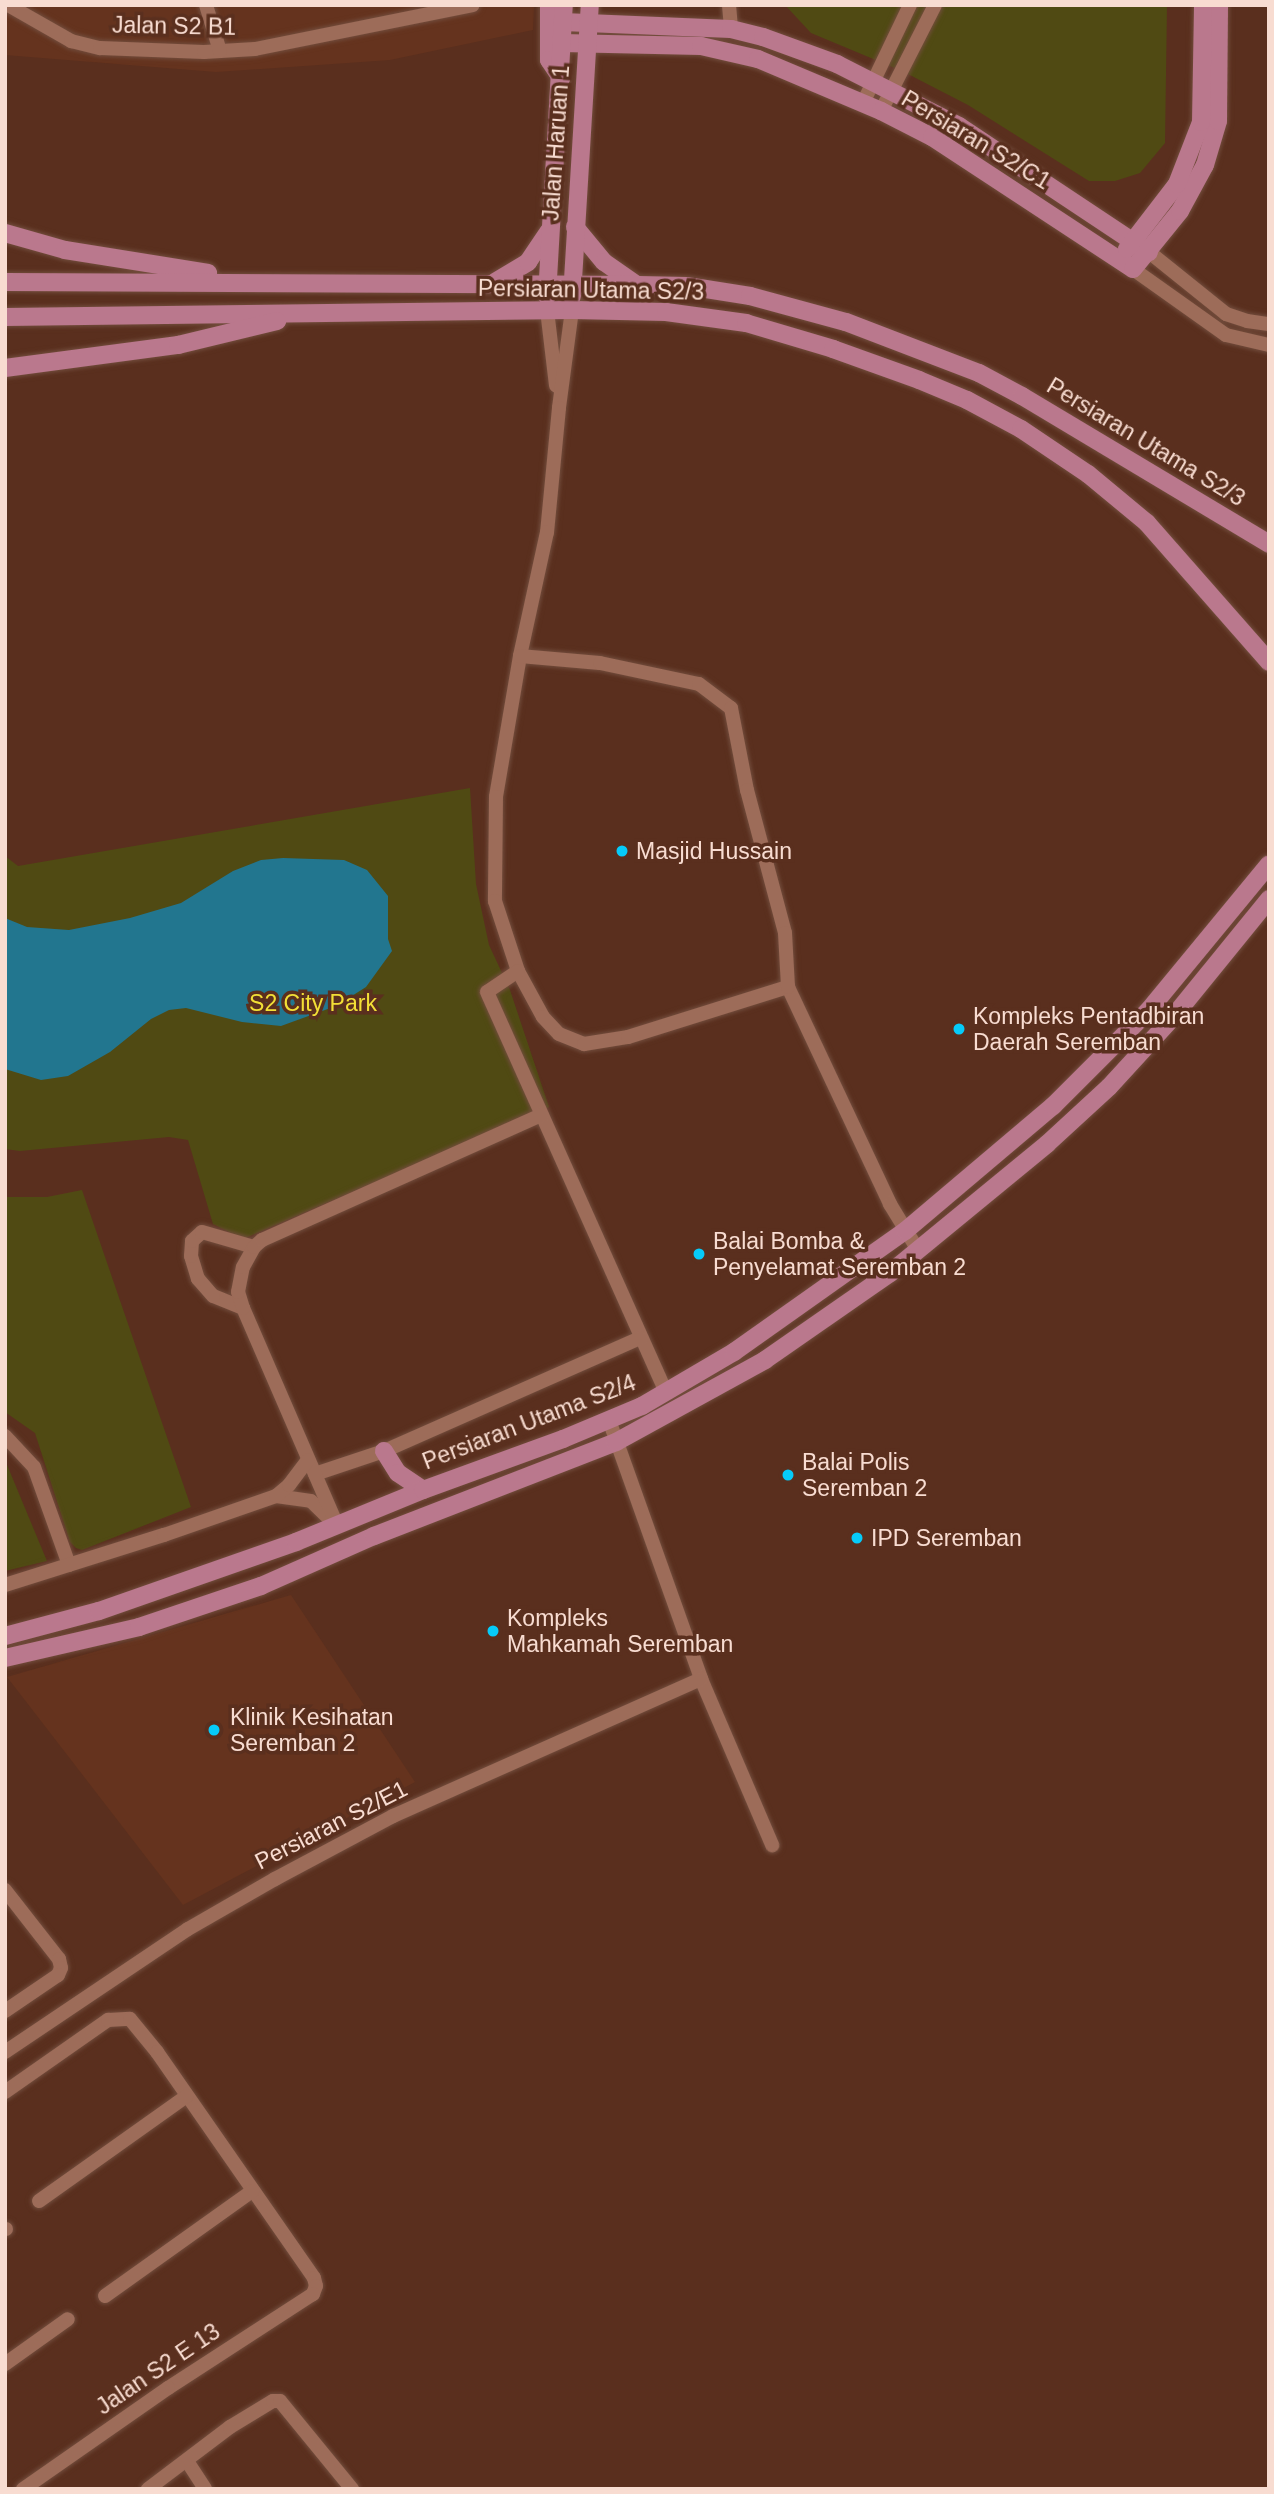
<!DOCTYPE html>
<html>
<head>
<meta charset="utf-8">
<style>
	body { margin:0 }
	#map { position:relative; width:1274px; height:2494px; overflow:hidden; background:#5a2f1e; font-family:Arial,sans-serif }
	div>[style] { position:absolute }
	.built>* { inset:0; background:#65331e }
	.green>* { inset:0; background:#504a13 }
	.water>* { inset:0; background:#22768f }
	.roads { filter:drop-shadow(0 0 2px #724d3d) drop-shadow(0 0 2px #724d3d) }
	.minor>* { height:14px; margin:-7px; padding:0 7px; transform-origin:7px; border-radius:7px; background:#9d6c59 }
	.major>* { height:18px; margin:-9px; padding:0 9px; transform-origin:9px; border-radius:9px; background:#ba788d }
	.dots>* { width:19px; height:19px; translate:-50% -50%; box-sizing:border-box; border:4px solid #5a2f1e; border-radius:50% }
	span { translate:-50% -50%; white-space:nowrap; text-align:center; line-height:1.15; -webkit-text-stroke:7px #5a2f1e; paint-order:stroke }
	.street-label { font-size:23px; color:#f8dcd1 }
	.poi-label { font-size:23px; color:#f8dcd1 }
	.left { translate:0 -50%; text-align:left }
	.park-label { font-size:23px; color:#f2df36 }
	.frame { position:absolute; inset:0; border:7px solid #f8dcd1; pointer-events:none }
</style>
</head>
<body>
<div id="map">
	<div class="built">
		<div style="clip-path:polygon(5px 5px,534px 5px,533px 30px,390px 60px,216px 72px,5px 55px)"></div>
		<div style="clip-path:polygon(291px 1595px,415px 1782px,183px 1905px,7px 1677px)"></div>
	</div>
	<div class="green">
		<div style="clip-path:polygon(785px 5px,1167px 5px,1165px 143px,1140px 173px,1115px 181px,1089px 181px,968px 105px,902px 71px,811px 33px)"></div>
		<div style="clip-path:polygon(470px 788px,476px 884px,489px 945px,510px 990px,549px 1107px,243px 1239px,213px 1224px,188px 1140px,169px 1137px,20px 1151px,5px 1149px,5px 856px,18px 866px)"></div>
		<div style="clip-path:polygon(82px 1190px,191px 1507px,82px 1550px,76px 1548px,70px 1542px,35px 1433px,5px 1412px,5px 1197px,47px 1197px)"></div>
		<div style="clip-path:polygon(5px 1460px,47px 1561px,5px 1571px)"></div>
	</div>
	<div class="water">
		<div style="clip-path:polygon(283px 858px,344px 860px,367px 870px,388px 896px,388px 939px,392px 951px,366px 987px,336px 1006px,281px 1026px,242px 1022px,186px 1008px,169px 1010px,151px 1019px,110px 1052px,68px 1076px,41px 1080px,5px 1069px,5px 918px,27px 927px,69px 930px,130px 918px,181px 903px,233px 871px,261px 860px)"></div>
	</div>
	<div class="roads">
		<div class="minor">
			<div style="left:8px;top:5px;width:73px;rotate:29.7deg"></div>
			<div style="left:71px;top:41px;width:30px;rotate:14deg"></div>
			<div style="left:100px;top:48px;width:104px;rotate:2.2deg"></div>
			<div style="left:204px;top:52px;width:51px;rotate:-3.4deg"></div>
			<div style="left:255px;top:49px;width:222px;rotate:-11.4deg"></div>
			<div style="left:206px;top:5px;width:48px;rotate:73.1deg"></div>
			<div style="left:729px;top:5px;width:24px;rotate:85deg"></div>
			<div style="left:863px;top:103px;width:109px;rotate:-64.4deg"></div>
			<div style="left:881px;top:111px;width:119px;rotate:-63deg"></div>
			<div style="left:1149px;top:252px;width:99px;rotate:38.8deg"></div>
			<div style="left:1226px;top:314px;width:22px;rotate:18deg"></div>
			<div style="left:1247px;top:321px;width:22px;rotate:8deg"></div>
			<div style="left:1133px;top:269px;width:114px;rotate:35.4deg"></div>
			<div style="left:1226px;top:335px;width:44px;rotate:13.1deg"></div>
			<div style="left:547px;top:310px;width:76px;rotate:83.2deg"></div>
			<div style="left:572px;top:310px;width:99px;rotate:97.6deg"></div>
			<div style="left:559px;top:408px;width:125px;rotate:95.5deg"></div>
			<div style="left:547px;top:532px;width:127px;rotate:102.3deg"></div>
			<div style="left:520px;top:656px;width:143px;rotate:99.7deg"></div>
			<div style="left:496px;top:797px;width:104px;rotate:90.6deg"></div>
			<div style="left:495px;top:901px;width:74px;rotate:71.8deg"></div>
			<div style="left:518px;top:971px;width:52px;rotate:61.5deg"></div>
			<div style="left:543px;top:1017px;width:23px;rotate:47deg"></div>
			<div style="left:559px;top:1034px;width:27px;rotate:22deg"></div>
			<div style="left:584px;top:1044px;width:45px;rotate:-9deg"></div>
			<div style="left:628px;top:1037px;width:168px;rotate:-17.4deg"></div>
			<div style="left:788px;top:987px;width:240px;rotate:64.8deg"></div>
			<div style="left:890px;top:1204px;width:54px;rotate:58.7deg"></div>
			<div style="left:520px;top:656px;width:80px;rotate:5deg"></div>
			<div style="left:600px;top:663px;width:101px;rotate:12deg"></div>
			<div style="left:699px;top:684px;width:40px;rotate:37deg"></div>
			<div style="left:731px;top:708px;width:84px;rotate:79deg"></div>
			<div style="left:747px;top:790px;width:148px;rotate:75.1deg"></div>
			<div style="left:785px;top:933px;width:54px;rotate:86.8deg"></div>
			<div style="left:518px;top:971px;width:37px;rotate:146deg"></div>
			<div style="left:487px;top:992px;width:439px;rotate:65.9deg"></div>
			<div style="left:243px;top:1308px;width:32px;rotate:-158deg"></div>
			<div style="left:213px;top:1296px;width:23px;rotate:-131deg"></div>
			<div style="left:198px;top:1279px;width:24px;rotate:-107deg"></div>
			<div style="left:191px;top:1256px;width:15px;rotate:-86deg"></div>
			<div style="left:192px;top:1241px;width:13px;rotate:-42deg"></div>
			<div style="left:202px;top:1232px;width:54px;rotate:16.1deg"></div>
			<div style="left:609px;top:1420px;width:275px;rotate:70.4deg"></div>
			<div style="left:701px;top:1679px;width:181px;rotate:66.8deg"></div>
			<div style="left:5px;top:1436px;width:42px;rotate:46.9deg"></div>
			<div style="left:34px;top:1467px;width:104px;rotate:70.3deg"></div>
			<div style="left:315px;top:1474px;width:73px;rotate:-18.4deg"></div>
			<div style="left:384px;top:1451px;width:280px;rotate:-23.8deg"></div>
			<div style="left:276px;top:1496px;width:35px;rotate:8deg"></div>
			<div style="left:311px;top:1501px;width:30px;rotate:44deg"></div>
			<div style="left:337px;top:1525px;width:236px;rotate:-113.4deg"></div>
			<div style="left:243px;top:1308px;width:17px;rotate:-107deg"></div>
			<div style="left:238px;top:1292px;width:25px;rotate:-79deg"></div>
			<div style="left:243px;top:1267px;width:23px;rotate:-61deg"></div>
			<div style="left:254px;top:1247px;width:11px;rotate:-41deg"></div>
			<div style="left:262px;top:1240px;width:306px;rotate:-24.1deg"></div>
			<div style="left:5px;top:1585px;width:167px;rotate:-17.5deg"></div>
			<div style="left:164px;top:1535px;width:119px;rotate:-19.2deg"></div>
			<div style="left:276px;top:1496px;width:17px;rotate:-40deg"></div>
			<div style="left:289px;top:1485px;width:31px;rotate:-53deg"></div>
			<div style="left:5px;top:1890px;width:88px;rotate:52deg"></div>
			<div style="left:59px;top:1959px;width:9px;rotate:77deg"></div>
			<div style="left:61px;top:1968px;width:8px;rotate:113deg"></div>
			<div style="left:58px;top:1975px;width:64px;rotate:145.8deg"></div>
			<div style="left:5px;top:2052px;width:220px;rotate:-33.9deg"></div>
			<div style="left:188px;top:1929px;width:100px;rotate:-29.9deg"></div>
			<div style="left:275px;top:1879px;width:134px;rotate:-28.1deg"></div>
			<div style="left:393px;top:1816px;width:337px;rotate:-24deg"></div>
			<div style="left:5px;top:2092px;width:126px;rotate:-35deg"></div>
			<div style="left:108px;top:2020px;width:22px;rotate:-3deg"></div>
			<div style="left:130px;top:2019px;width:43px;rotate:50.7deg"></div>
			<div style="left:157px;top:2052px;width:275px;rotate:55.2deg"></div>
			<div style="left:314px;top:2278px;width:8px;rotate:76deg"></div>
			<div style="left:316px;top:2286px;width:9px;rotate:111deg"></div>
			<div style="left:313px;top:2294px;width:173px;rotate:147deg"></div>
			<div style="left:168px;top:2388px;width:177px;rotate:145.1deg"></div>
			<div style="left:39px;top:2201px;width:181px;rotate:-35.4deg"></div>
			<div style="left:5px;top:2229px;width:1px"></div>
			<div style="left:105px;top:2296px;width:181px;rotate:-35.5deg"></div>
			<div style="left:5px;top:2364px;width:77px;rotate:-35.5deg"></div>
			<div style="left:187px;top:2461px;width:33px;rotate:57deg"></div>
			<div style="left:148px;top:2489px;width:103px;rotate:-37.1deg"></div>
			<div style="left:230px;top:2427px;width:50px;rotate:-31.2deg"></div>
			<div style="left:273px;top:2401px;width:7px"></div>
			<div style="left:280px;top:2401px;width:114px;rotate:50.7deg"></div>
		</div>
		<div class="major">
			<div style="left:549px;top:5px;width:55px;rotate:90deg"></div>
			<div style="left:549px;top:60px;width:22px;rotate:56deg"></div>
			<div style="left:563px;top:22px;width:168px;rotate:2.4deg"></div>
			<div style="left:731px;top:29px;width:33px;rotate:14deg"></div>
			<div style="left:763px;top:37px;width:79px;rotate:20deg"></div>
			<div style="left:837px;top:64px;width:137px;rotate:26.9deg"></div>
			<div style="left:959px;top:126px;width:228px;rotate:33.6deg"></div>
			<div style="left:562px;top:43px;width:139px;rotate:1.2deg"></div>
			<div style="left:701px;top:46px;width:58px;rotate:12.8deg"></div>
			<div style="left:758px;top:59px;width:134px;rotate:22.9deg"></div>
			<div style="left:881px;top:111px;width:57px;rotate:27deg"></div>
			<div style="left:932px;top:137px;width:240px;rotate:33.3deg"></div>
			<div style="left:1133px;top:269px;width:75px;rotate:-51deg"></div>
			<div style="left:1180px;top:211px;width:52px;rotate:-61.5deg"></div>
			<div style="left:1205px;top:165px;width:46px;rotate:-73.5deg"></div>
			<div style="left:1218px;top:121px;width:116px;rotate:-89.5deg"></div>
			<div style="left:575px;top:227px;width:45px;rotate:50.4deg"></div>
			<div style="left:604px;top:262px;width:39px;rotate:35deg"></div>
			<div style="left:5px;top:233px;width:62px;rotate:15.8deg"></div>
			<div style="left:65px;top:250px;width:145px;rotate:9.1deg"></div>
			<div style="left:1127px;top:249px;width:82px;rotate:-52.4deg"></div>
			<div style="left:1177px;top:184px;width:66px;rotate:-68.8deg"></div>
			<div style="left:1201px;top:122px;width:117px;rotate:-89deg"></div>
			<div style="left:5px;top:282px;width:633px;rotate:0.27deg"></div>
			<div style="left:638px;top:285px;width:49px;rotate:1.2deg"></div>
			<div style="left:687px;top:286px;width:64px;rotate:9deg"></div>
			<div style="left:750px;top:296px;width:99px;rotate:15.2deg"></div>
			<div style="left:846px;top:322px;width:142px;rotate:21deg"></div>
			<div style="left:979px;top:373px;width:49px;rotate:28.1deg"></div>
			<div style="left:1022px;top:396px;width:288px;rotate:30.9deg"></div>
			<div style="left:495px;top:282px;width:39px;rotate:-31deg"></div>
			<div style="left:528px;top:262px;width:37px;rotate:-56deg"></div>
			<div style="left:547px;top:296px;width:291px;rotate:-86.7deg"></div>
			<div style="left:572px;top:296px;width:292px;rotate:-86.5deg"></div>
			<div style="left:5px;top:317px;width:567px;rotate:-0.71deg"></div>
			<div style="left:572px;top:310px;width:94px;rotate:1.2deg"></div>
			<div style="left:666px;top:312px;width:81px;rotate:7.8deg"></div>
			<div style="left:746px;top:323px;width:91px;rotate:16.6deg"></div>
			<div style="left:833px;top:349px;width:91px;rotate:19.8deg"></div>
			<div style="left:919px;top:380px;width:52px;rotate:22.6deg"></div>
			<div style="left:967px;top:400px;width:61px;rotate:28.2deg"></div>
			<div style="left:1021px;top:429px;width:81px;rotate:33.9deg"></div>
			<div style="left:1088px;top:474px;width:77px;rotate:39.7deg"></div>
			<div style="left:1147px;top:523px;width:185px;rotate:48.7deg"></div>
			<div style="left:5px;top:368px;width:175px;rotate:-7.6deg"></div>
			<div style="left:178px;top:345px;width:102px;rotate:-13.6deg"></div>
			<div style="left:384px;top:1451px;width:26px;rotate:58deg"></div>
			<div style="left:398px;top:1473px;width:30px;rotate:34deg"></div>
			<div style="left:5px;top:1636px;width:97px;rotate:-14.9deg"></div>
			<div style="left:99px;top:1611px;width:209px;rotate:-19.3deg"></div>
			<div style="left:296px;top:1542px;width:137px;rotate:-22.3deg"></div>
			<div style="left:423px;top:1490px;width:149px;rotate:-20deg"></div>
			<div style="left:563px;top:1439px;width:86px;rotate:-22.7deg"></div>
			<div style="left:642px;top:1406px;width:107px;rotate:-30.4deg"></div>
			<div style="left:734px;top:1352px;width:209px;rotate:-35.3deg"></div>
			<div style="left:905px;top:1231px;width:194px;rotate:-40.2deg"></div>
			<div style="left:1053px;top:1106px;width:134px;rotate:-45deg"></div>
			<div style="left:1148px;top:1011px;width:190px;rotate:-50.5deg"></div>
			<div style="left:5px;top:1658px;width:138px;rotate:-13deg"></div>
			<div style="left:139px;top:1627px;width:129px;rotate:-18.6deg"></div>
			<div style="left:261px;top:1586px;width:124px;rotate:-23.9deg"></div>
			<div style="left:374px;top:1536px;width:260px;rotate:-21.2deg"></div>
			<div style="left:616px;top:1442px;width:170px;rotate:-28.8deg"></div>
			<div style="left:765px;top:1360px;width:152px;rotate:-34.8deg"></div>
			<div style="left:890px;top:1273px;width:203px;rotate:-39.4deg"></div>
			<div style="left:1047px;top:1144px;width:84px;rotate:-42.6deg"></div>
			<div style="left:1109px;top:1087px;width:96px;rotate:-47.5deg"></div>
			<div style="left:1174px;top:1016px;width:151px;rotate:-50.9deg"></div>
		</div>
	</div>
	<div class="dots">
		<div style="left:622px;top:851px;background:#06cbf9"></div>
		<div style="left:959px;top:1029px;background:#06cbf9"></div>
		<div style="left:699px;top:1254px;background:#06cbf9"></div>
		<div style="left:788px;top:1475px;background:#06cbf9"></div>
		<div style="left:857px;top:1538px;background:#06cbf9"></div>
		<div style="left:493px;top:1631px;background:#06cbf9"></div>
		<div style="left:214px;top:1730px;background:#06cbf9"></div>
	</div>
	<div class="street-label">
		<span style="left:174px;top:26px;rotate:1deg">Jalan S2 B1</span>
		<span style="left:976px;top:140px;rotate:31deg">Persiaran S2/C1</span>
		<span style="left:556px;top:143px;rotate:-86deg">Jalan Haruan 1</span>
		<span style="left:591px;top:290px;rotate:1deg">Persiaran Utama S2/3</span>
		<span style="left:1146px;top:442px;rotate:31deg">Persiaran Utama S2/3</span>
		<span style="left:529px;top:1422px;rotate:-21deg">Persiaran Utama S2/4</span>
		<span style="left:331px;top:1825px;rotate:-27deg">Persiaran S2/E1</span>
		<span style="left:158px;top:2369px;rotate:-34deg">Jalan S2 E 13</span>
	</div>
	<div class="poi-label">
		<span class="left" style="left:636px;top:851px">Masjid Hussain</span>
		<span class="left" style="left:973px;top:1029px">Kompleks Pentadbiran<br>Daerah Seremban</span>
		<span class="left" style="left:713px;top:1254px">Balai Bomba &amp;<br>Penyelamat Seremban 2</span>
		<span class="left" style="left:802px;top:1475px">Balai Polis<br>Seremban 2</span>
		<span class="left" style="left:871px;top:1538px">IPD Seremban</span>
		<span class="left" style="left:507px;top:1631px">Kompleks<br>Mahkamah Seremban</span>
		<span class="left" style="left:230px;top:1730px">Klinik Kesihatan<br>Seremban 2</span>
	</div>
	<div class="park-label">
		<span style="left:313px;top:1003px">S2 City Park</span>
	</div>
	<div class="frame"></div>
</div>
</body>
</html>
